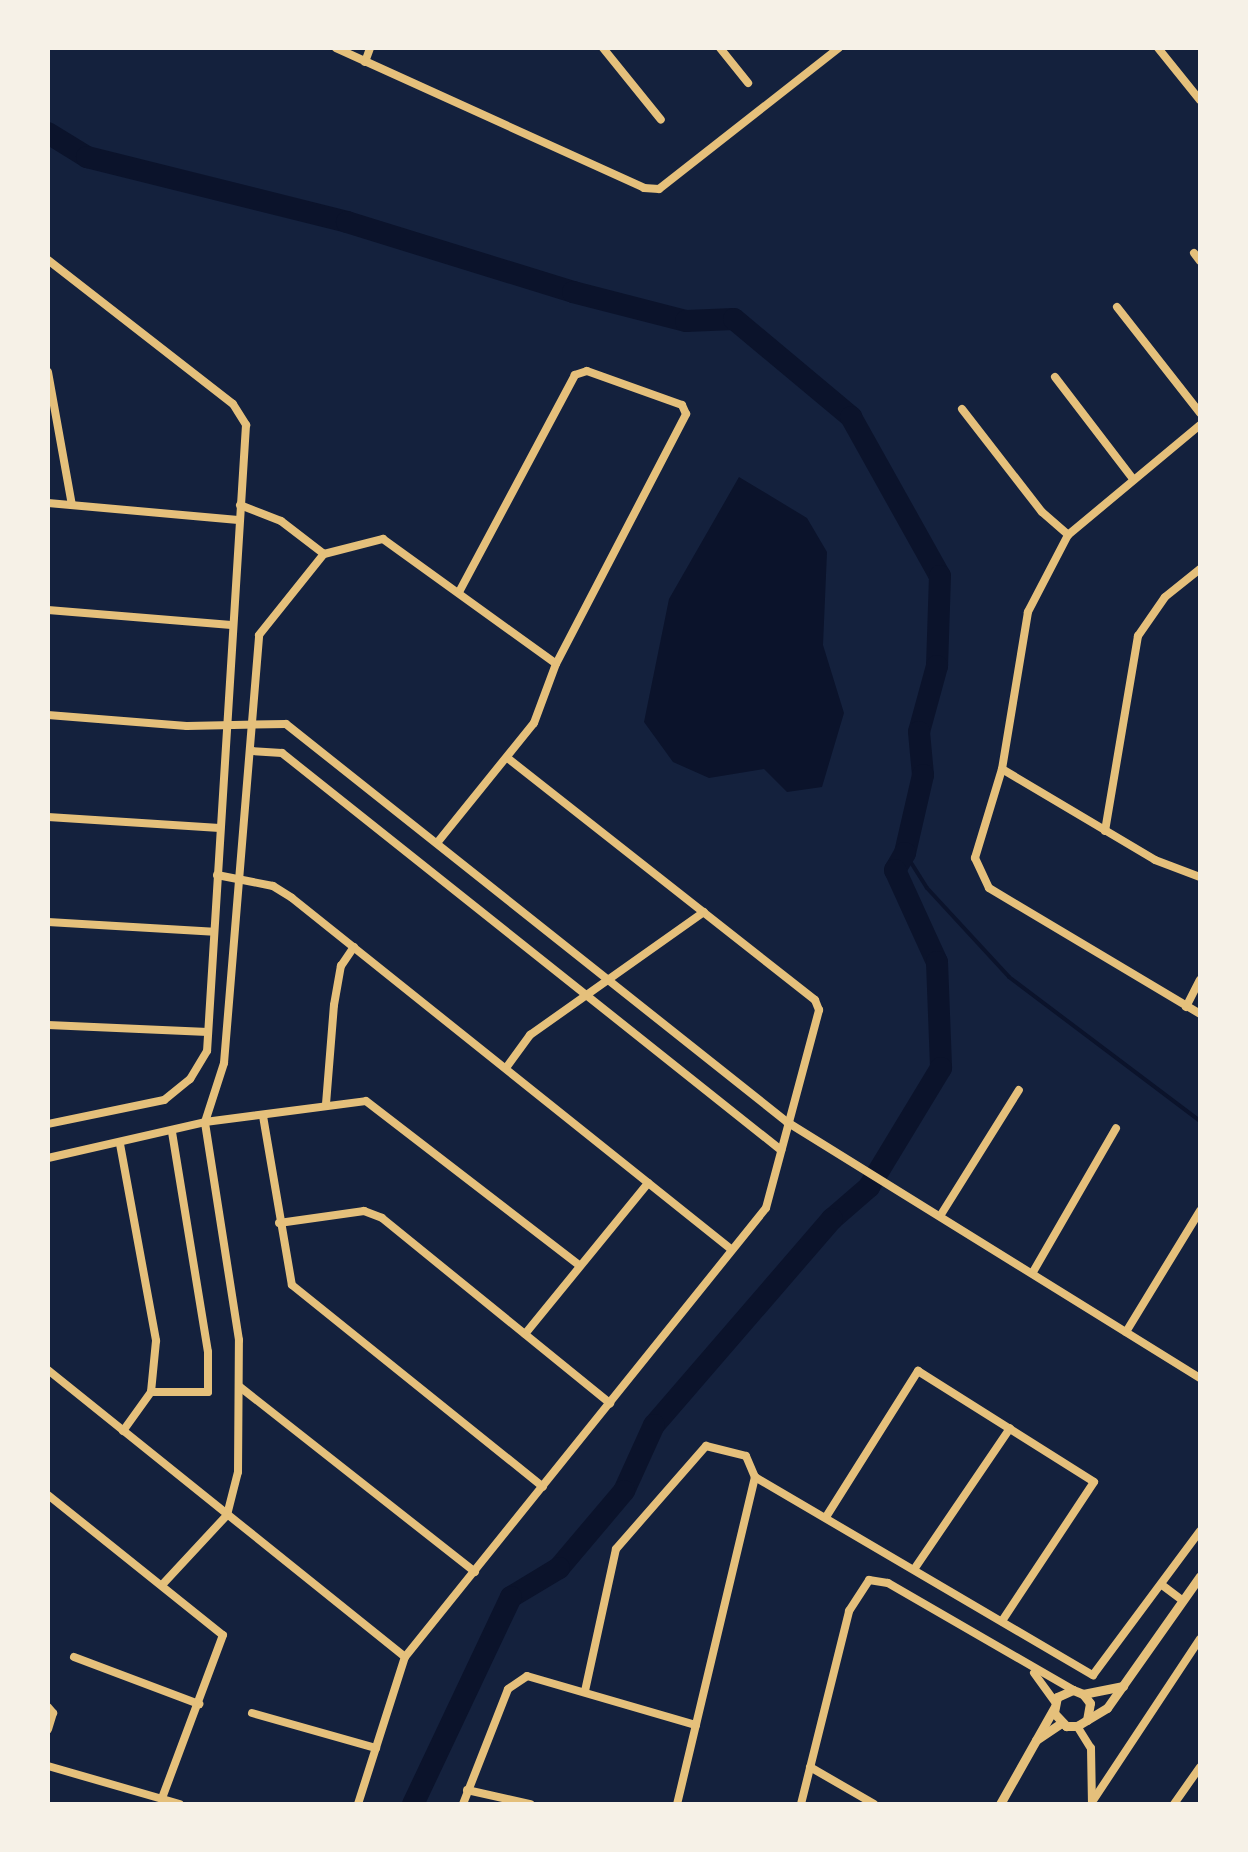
<!DOCTYPE html>
<html>
<head>
<meta charset="utf-8">
<style>
	body { margin:0 }
	#map { position:relative; width:1248px; height:1852px; overflow:hidden; background:#14213d; font-family:"Archivo Narrow",sans-serif }
	div>[style] { position:absolute }
	.water>* { inset:0; background:#0b132b }
	.stream>* { height:4px; margin:-2px; padding:0 2px; transform-origin:2px; border-radius:2px; background:#0b132b }
	.river>* { height:22px; margin:-11px; padding:0 11px; transform-origin:11px; border-radius:11px; background:#0b132b }
	.minor>* { height:8px; margin:-4px; padding:0 4px; transform-origin:4px; border-radius:4px; background:#e5c07b }
	.tertiary>* { height:9px; margin:-4.5px; padding:0 4.5px; transform-origin:4.5px; border-radius:4.5px; background:#e5c07b }
	span { translate:-50% -50%; white-space:nowrap; text-align:center; line-height:1.15; -webkit-text-stroke:9px #f6f1e7; paint-order:stroke }
	.frame { position:absolute; inset:0; border:50px solid #f6f1e7; pointer-events:none }
</style>
</head>
<body>
<div id="map">
	<div class="water">
		<div style="clip-path:polygon(739px 477px,807px 518px,827px 552px,823px 645px,844px 713px,822px 787px,787px 792px,764px 769px,709px 778px,673px 762px,644px 722px,669px 599px)"></div>
	</div>
	<div class="stream">
		<div style="left:905px;top:853px;width:41px;rotate:57.8deg"></div>
		<div style="left:927px;top:888px;width:121px;rotate:47.3deg"></div>
		<div style="left:1009px;top:977px;width:239px;rotate:37deg"></div>
	</div>
	<div class="river">
		<div style="left:48px;top:133px;width:46px;rotate:31.6deg"></div>
		<div style="left:87px;top:157px;width:268px;rotate:14deg"></div>
		<div style="left:347px;top:222px;width:237px;rotate:17.2deg"></div>
		<div style="left:573px;top:292px;width:117px;rotate:14.4deg"></div>
		<div style="left:686px;top:321px;width:48px;rotate:-2.4deg"></div>
		<div style="left:734px;top:319px;width:153px;rotate:39.9deg"></div>
		<div style="left:851px;top:417px;width:182px;rotate:60.8deg"></div>
		<div style="left:940px;top:576px;width:90px;rotate:91.9deg"></div>
		<div style="left:937px;top:666px;width:68px;rotate:105.3deg"></div>
		<div style="left:919px;top:732px;width:43px;rotate:84.7deg"></div>
		<div style="left:923px;top:775px;width:80px;rotate:103deg"></div>
		<div style="left:905px;top:853px;width:20px;rotate:120deg"></div>
		<div style="left:895px;top:870px;width:101px;rotate:65.5deg"></div>
		<div style="left:937px;top:962px;width:106px;rotate:87.8deg"></div>
		<div style="left:941px;top:1068px;width:139px;rotate:121.2deg"></div>
		<div style="left:869px;top:1187px;width:49px;rotate:139.1deg"></div>
		<div style="left:832px;top:1219px;width:272px;rotate:130.8deg"></div>
		<div style="left:654px;top:1425px;width:72px;rotate:114.4deg"></div>
		<div style="left:624px;top:1491px;width:101px;rotate:130.2deg"></div>
		<div style="left:559px;top:1568px;width:56px;rotate:148.9deg"></div>
		<div style="left:511px;top:1597px;width:229px;rotate:115.3deg"></div>
	</div>
	<div class="minor">
		<div style="left:336px;top:48px;width:338px;rotate:24.4deg"></div>
		<div style="left:644px;top:188px;width:15px;rotate:4deg"></div>
		<div style="left:659px;top:189px;width:229px;rotate:-38.1deg"></div>
		<div style="left:603px;top:48px;width:92px;rotate:51.1deg"></div>
		<div style="left:720px;top:48px;width:45px;rotate:51.3deg"></div>
		<div style="left:1158px;top:48px;width:67px;rotate:51.1deg"></div>
		<div style="left:365px;top:62px;width:15px;rotate:-70deg"></div>
		<div style="left:1194px;top:253px;width:10px;rotate:53deg"></div>
		<div style="left:48px;top:260px;width:234px;rotate:37.9deg"></div>
		<div style="left:233px;top:404px;width:25px;rotate:58deg"></div>
		<div style="left:246px;top:425px;width:627px;rotate:93.56deg"></div>
		<div style="left:207px;top:1051px;width:33px;rotate:121deg"></div>
		<div style="left:190px;top:1079px;width:33px;rotate:141deg"></div>
		<div style="left:164px;top:1100px;width:118px;rotate:168.3deg"></div>
		<div style="left:1117px;top:307px;width:135px;rotate:51.9deg"></div>
		<div style="left:48px;top:372px;width:135px;rotate:79.8deg"></div>
		<div style="left:1055px;top:377px;width:128px;rotate:52.6deg"></div>
		<div style="left:962px;top:409px;width:130px;rotate:52.2deg"></div>
		<div style="left:1042px;top:512px;width:35px;rotate:41deg"></div>
		<div style="left:1200px;top:425px;width:172px;rotate:140.2deg"></div>
		<div style="left:1068px;top:535px;width:87px;rotate:117.5deg"></div>
		<div style="left:1028px;top:612px;width:159px;rotate:99.4deg"></div>
		<div style="left:1002px;top:769px;width:93px;rotate:106.9deg"></div>
		<div style="left:975px;top:858px;width:33px;rotate:65deg"></div>
		<div style="left:989px;top:888px;width:246px;rotate:30.8deg"></div>
		<div style="left:48px;top:503px;width:191px;rotate:5.1deg"></div>
		<div style="left:240px;top:505px;width:44px;rotate:21.3deg"></div>
		<div style="left:281px;top:521px;width:54px;rotate:37.5deg"></div>
		<div style="left:48px;top:610px;width:184px;rotate:4.7deg"></div>
		<div style="left:48px;top:715px;width:139px;rotate:4.5deg"></div>
		<div style="left:187px;top:726px;width:99px;rotate:-1.2deg"></div>
		<div style="left:286px;top:724px;width:640px;rotate:38.46deg"></div>
		<div style="left:787px;top:1122px;width:486px;rotate:31.8deg"></div>
		<div style="left:252px;top:751px;width:30px;rotate:4deg"></div>
		<div style="left:282px;top:753px;width:638px;rotate:38.51deg"></div>
		<div style="left:1002px;top:769px;width:178px;rotate:30.7deg"></div>
		<div style="left:1155px;top:860px;width:48px;rotate:20.7deg"></div>
		<div style="left:48px;top:817px;width:172px;rotate:3.7deg"></div>
		<div style="left:1105px;top:831px;width:198px;rotate:-80.4deg"></div>
		<div style="left:1138px;top:636px;width:47px;rotate:-55.3deg"></div>
		<div style="left:1165px;top:597px;width:45px;rotate:-38.7deg"></div>
		<div style="left:437px;top:843px;width:154px;rotate:-51.1deg"></div>
		<div style="left:534px;top:723px;width:63px;rotate:-69.6deg"></div>
		<div style="left:556px;top:664px;width:282px;rotate:-62.5deg"></div>
		<div style="left:686px;top:414px;width:10px;rotate:-114deg"></div>
		<div style="left:682px;top:405px;width:101px;rotate:-160.3deg"></div>
		<div style="left:587px;top:371px;width:13px;rotate:162deg"></div>
		<div style="left:575px;top:375px;width:244px;rotate:118.1deg"></div>
		<div style="left:217px;top:875px;width:57px;rotate:11.1deg"></div>
		<div style="left:273px;top:886px;width:22px;rotate:32deg"></div>
		<div style="left:292px;top:898px;width:563px;rotate:38.66deg"></div>
		<div style="left:48px;top:922px;width:166px;rotate:3.4deg"></div>
		<div style="left:1186px;top:1007px;width:30px;rotate:-63deg"></div>
		<div style="left:48px;top:1025px;width:160px;rotate:2.5deg"></div>
		<div style="left:506px;top:1068px;width:41px;rotate:-54deg"></div>
		<div style="left:530px;top:1035px;width:213px;rotate:-35.3deg"></div>
		<div style="left:326px;top:1104px;width:99px;rotate:-85.4deg"></div>
		<div style="left:334px;top:1005px;width:40px;rotate:-80deg"></div>
		<div style="left:341px;top:966px;width:23px;rotate:-56deg"></div>
		<div style="left:263px;top:1116px;width:171px;rotate:80.3deg"></div>
		<div style="left:292px;top:1285px;width:322px;rotate:38.8deg"></div>
		<div style="left:120px;top:1144px;width:200px;rotate:79.6deg"></div>
		<div style="left:156px;top:1341px;width:51px;rotate:95.6deg"></div>
		<div style="left:151px;top:1392px;width:48px;rotate:125.7deg"></div>
		<div style="left:48px;top:1158px;width:161px;rotate:-12.9deg"></div>
		<div style="left:205px;top:1122px;width:162px;rotate:-7.4deg"></div>
		<div style="left:366px;top:1101px;width:270px;rotate:37.6deg"></div>
		<div style="left:942px;top:1213px;width:145px;rotate:-58deg"></div>
		<div style="left:279px;top:1223px;width:86px;rotate:-8deg"></div>
		<div style="left:364px;top:1211px;width:19px;rotate:21deg"></div>
		<div style="left:382px;top:1218px;width:294px;rotate:39.1deg"></div>
		<div style="left:1033px;top:1272px;width:166px;rotate:-60deg"></div>
		<div style="left:1126px;top:1332px;width:142px;rotate:-58.6deg"></div>
		<div style="left:525px;top:1334px;width:195px;rotate:-50.8deg"></div>
		<div style="left:48px;top:1370px;width:458px;rotate:38.8deg"></div>
		<div style="left:240px;top:1387px;width:299px;rotate:38.2deg"></div>
		<div style="left:151px;top:1392px;width:57px"></div>
		<div style="left:208px;top:1392px;width:40px;rotate:-90deg"></div>
		<div style="left:208px;top:1352px;width:224px;rotate:-99.3deg"></div>
		<div style="left:755px;top:1477px;width:392px;rotate:30.4deg"></div>
		<div style="left:1093px;top:1675px;width:179px;rotate:-53.4deg"></div>
		<div style="left:48px;top:1495px;width:224px;rotate:38.7deg"></div>
		<div style="left:223px;top:1635px;width:174px;rotate:110.5deg"></div>
		<div style="left:826px;top:1517px;width:173px;rotate:-57.8deg"></div>
		<div style="left:918px;top:1371px;width:208px;rotate:32.2deg"></div>
		<div style="left:1094px;top:1482px;width:167px;rotate:123.5deg"></div>
		<div style="left:915px;top:1568px;width:169px;rotate:-55.8deg"></div>
		<div style="left:162px;top:1585px;width:96px;rotate:-47.1deg"></div>
		<div style="left:227px;top:1515px;width:44px;rotate:-75.7deg"></div>
		<div style="left:238px;top:1472px;width:132px;rotate:-89.6deg"></div>
		<div style="left:239px;top:1340px;width:221px;rotate:-98.9deg"></div>
		<div style="left:205px;top:1122px;width:62px;rotate:-72.1deg"></div>
		<div style="left:224px;top:1063px;width:429px;rotate:-85.3deg"></div>
		<div style="left:259px;top:635px;width:104px;rotate:-51.3deg"></div>
		<div style="left:324px;top:554px;width:61px;rotate:-14.3deg"></div>
		<div style="left:383px;top:539px;width:213px;rotate:35.8deg"></div>
		<div style="left:1162px;top:1585px;width:26px;rotate:37deg"></div>
		<div style="left:74px;top:1657px;width:134px;rotate:20.6deg"></div>
		<div style="left:1034px;top:1673px;width:36px;rotate:54deg"></div>
		<div style="left:585px;top:1691px;width:145px;rotate:-77.7deg"></div>
		<div style="left:616px;top:1549px;width:137px;rotate:-48.9deg"></div>
		<div style="left:706px;top:1446px;width:41px;rotate:14deg"></div>
		<div style="left:746px;top:1456px;width:23px;rotate:67deg"></div>
		<div style="left:755px;top:1477px;width:336px;rotate:103.4deg"></div>
		<div style="left:48px;top:1707px;width:8px;rotate:50deg"></div>
		<div style="left:53px;top:1713px;width:17px;rotate:107deg"></div>
		<div style="left:252px;top:1713px;width:129px;rotate:15.8deg"></div>
		<div style="left:1077px;top:1726px;width:26px;rotate:58deg"></div>
		<div style="left:1091px;top:1748px;width:56px;rotate:89deg"></div>
		<div style="left:48px;top:1766px;width:137px;rotate:16.1deg"></div>
		<div style="left:810px;top:1767px;width:74px;rotate:30deg"></div>
		<div style="left:467px;top:1790px;width:65px;rotate:12.5deg"></div>
		<div style="left:1094px;top:1799px;width:192px;rotate:-56.5deg"></div>
		<div style="left:358px;top:1804px;width:154px;rotate:-72.3deg"></div>
		<div style="left:405px;top:1657px;width:576px;rotate:-51.2deg"></div>
		<div style="left:766px;top:1208px;width:205px;rotate:-75deg"></div>
		<div style="left:819px;top:1010px;width:11px;rotate:-112deg"></div>
		<div style="left:815px;top:1000px;width:391px;rotate:-141.8deg"></div>
		<div style="left:463px;top:1804px;width:123px;rotate:-68.6deg"></div>
		<div style="left:508px;top:1689px;width:23px;rotate:-34deg"></div>
		<div style="left:527px;top:1676px;width:176px;rotate:16.2deg"></div>
		<div style="left:801px;top:1804px;width:199px;rotate:-76deg"></div>
		<div style="left:849px;top:1611px;width:37px;rotate:-57deg"></div>
		<div style="left:869px;top:1580px;width:19px;rotate:9deg"></div>
		<div style="left:888px;top:1583px;width:214px;rotate:30deg"></div>
		<div style="left:1174px;top:1804px;width:45px;rotate:-54.9deg"></div>
	</div>
	<div class="tertiary">
		<div style="left:1083px;top:1694px;width:41px;rotate:-11.3deg"></div>
		<div style="left:1087px;top:1720px;width:17px;rotate:-80deg"></div>
		<div style="left:1090px;top:1703px;width:11px;rotate:-128deg"></div>
		<div style="left:1083px;top:1694px;width:11px;rotate:-158deg"></div>
		<div style="left:1073px;top:1690px;width:17px;rotate:156deg"></div>
		<div style="left:1057px;top:1697px;width:16px;rotate:101deg"></div>
		<div style="left:1054px;top:1713px;width:18px;rotate:47deg"></div>
		<div style="left:1066px;top:1726px;width:11px"></div>
		<div style="left:1077px;top:1726px;width:35px;rotate:-31deg"></div>
		<div style="left:1107px;top:1708px;width:161px;rotate:-54.8deg"></div>
		<div style="left:1036px;top:1740px;width:30px;rotate:-34deg"></div>
		<div style="left:1000px;top:1804px;width:110px;rotate:-60.6deg"></div>
	</div>
	<div class="frame"></div>
</div>
</body>
</html>
